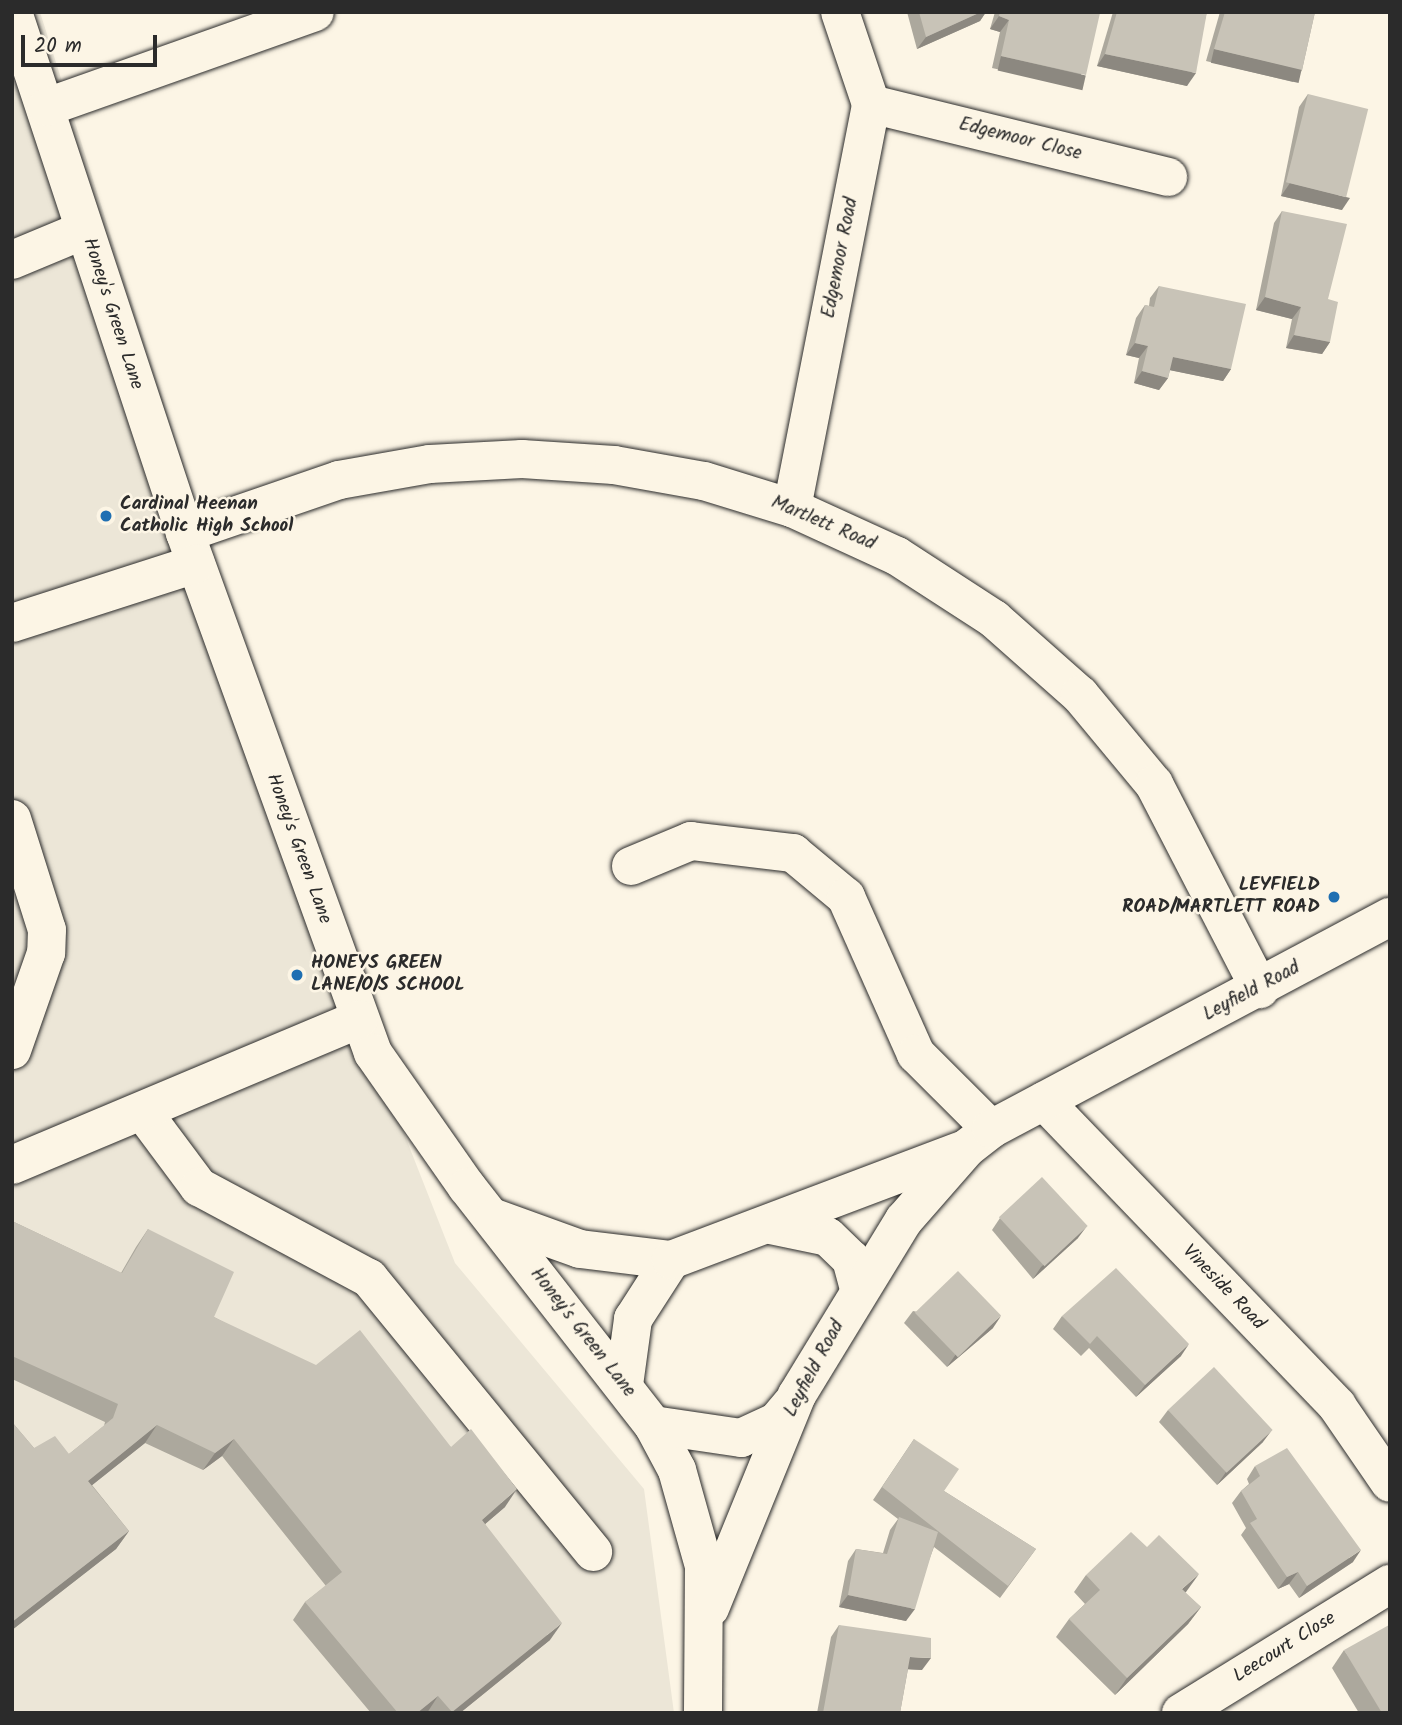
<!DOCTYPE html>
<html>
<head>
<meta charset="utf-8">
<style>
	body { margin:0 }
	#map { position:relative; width:1402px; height:1725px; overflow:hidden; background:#fcf5e5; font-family:Kalam,sans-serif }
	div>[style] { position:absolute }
	.built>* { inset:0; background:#ece6d7 }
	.roads { filter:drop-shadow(0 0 2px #2b2b2b) drop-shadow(0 0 2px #2b2b2b) }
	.minor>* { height:38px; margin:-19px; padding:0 19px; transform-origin:19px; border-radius:19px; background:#fcf5e5 }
	.wall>* { inset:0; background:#aca89d }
	.shaded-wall>* { inset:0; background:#8c8880; transform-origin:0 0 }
	.building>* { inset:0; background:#c8c3b7; transform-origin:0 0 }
	.dots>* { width:19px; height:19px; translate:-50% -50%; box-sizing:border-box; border:4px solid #fcf5e5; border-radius:50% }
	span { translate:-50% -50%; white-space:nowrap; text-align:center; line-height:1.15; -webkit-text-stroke:5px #fcf5e5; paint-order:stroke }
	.street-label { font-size:19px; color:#2b2b2b }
	.poi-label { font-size:19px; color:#2b2b2b; font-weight:700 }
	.left { translate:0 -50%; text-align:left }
	.right { translate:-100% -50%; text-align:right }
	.frame { position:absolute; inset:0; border:14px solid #2b2b2b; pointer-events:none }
	.scale { position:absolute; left:21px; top:35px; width:136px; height:32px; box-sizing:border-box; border:4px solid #2b2b2b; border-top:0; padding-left:9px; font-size:21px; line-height:24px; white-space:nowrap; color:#2b2b2b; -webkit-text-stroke:5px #fcf5e5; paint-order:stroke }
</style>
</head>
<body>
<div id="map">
	<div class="built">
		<div style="clip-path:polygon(12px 12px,40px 12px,359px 1019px,455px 1263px,644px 1489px,674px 1713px,12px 1713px)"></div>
	</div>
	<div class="roads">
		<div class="minor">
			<div style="left:13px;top:12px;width:549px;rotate:71.73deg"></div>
			<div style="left:185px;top:533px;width:553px;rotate:70.12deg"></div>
			<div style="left:373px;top:1053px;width:164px;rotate:55deg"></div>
			<div style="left:467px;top:1187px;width:302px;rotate:52deg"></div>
			<div style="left:653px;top:1425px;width:51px;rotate:61.9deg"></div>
			<div style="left:677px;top:1470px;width:100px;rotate:74.3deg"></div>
			<div style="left:704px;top:1566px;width:147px;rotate:90.4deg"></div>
			<div style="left:871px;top:104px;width:306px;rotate:13.8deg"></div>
			<div style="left:47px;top:107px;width:284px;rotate:-19.5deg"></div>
			<div style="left:12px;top:260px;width:78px;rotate:-22.6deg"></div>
			<div style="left:792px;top:508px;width:412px;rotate:-78.9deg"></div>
			<div style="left:871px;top:104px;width:97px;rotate:-108.6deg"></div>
			<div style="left:185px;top:533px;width:163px;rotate:-19deg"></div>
			<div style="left:339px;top:480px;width:92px;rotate:-10deg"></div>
			<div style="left:430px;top:464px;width:92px;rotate:-3.1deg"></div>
			<div style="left:522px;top:459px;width:92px;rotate:3.7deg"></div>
			<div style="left:614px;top:465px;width:91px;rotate:10.1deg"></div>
			<div style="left:704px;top:481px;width:92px;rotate:17.1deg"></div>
			<div style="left:792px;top:508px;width:115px;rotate:24.6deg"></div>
			<div style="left:897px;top:556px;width:116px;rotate:33deg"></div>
			<div style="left:994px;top:619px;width:115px;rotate:41.5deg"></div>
			<div style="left:1080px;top:695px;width:116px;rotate:50.3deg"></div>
			<div style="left:1154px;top:784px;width:231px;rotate:62.7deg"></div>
			<div style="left:12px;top:623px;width:193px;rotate:-17.8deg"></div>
			<div style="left:12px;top:819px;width:116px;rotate:72.5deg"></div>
			<div style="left:47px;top:930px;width:23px;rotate:92deg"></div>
			<div style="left:46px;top:953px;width:103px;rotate:109.3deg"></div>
			<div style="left:631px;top:866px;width:65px;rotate:-22.6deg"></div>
			<div style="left:691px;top:841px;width:103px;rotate:6.7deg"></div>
			<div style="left:793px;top:853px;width:69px;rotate:39.7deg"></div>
			<div style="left:846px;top:897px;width:172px;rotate:66deg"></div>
			<div style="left:916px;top:1054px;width:106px;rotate:45deg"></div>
			<div style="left:1044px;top:1101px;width:423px;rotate:46.1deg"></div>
			<div style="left:1337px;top:1406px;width:93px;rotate:55.5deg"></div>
			<div style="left:143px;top:1112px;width:94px;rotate:53.3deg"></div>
			<div style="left:199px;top:1187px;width:193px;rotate:28.2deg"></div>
			<div style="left:369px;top:1278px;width:354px;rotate:50.7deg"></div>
			<div style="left:12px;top:1165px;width:376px;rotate:-22.8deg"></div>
			<div style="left:494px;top:1218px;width:91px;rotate:19.8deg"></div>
			<div style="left:580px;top:1249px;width:92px;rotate:6.9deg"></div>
			<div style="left:770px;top:1225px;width:59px;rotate:11.7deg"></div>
			<div style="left:828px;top:1237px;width:32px;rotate:44deg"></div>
			<div style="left:851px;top:1259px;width:31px;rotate:75deg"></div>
			<div style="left:624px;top:1385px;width:67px;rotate:-82.2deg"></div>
			<div style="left:633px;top:1319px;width:70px;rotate:-57.2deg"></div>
			<div style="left:671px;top:1260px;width:308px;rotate:-20.7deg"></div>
			<div style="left:653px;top:1425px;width:89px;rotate:8.4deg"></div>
			<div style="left:741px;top:1438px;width:40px;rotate:-25deg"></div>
			<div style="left:777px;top:1421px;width:23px;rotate:-50deg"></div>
			<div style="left:710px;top:1608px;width:230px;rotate:-67.8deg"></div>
			<div style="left:797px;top:1395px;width:205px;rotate:-58.6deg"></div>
			<div style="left:904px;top:1220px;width:96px;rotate:-48.8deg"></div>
			<div style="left:967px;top:1148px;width:31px;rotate:-38deg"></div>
			<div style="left:991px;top:1129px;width:452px;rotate:-28deg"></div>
			<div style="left:1181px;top:1713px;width:246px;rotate:-31.7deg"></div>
		</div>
	</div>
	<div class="wall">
		<div style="clip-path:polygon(907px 12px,986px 12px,980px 21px,917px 49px)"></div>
		<div style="clip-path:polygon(995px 12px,1096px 12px,1078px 87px,992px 68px,1000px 32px,990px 29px)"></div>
		<div style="clip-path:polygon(1113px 12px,1207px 12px,1187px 86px,1097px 66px)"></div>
		<div style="clip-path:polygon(1220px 12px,1315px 12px,1302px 70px,1293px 82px,1206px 61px)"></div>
		<div style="clip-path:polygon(1308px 94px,1342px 210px,1281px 196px,1299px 107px)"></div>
		<div style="clip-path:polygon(1282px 211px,1328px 299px,1330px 342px,1322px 354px,1286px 348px,1292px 319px,1256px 310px,1274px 223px)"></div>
		<div style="clip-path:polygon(1159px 286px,1231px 369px,1223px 381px,1170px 370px,1168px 378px,1159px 390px,1134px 383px,1139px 358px,1126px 355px,1136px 318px,1145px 305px,1149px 306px,1150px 298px)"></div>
		<div style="clip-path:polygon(1000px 1218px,1078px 1238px,1033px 1279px,992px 1230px)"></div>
		<div style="clip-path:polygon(12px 1221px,121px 1273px,136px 1247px,148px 1229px,214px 1317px,451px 1447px,505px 1507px,485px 1524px,550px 1640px,460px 1713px,371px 1713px,293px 1620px,305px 1602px,326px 1586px,222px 1456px,203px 1470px,145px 1443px,92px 1485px,129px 1531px,116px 1549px,12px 1630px,12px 1422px,34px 1448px,69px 1454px,104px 1426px,105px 1422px,12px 1379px)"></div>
		<div style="clip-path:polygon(913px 1311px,993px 1328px,947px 1367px,904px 1323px)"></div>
		<div style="clip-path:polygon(1062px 1316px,1181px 1356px,1136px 1397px,1089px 1348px,1081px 1356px,1053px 1329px)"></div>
		<div style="clip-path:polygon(1168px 1410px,1263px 1442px,1217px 1485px,1159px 1422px)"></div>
		<div style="clip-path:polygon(914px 1439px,944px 1491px,1036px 1549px,1000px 1598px,934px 1547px,906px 1621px,839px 1607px,848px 1561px,856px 1549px,883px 1553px,890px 1530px,898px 1519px,873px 1500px)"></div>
		<div style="clip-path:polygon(1255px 1466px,1353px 1562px,1299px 1598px,1289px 1584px,1278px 1589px,1241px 1535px,1246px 1528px,1232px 1503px,1241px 1491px,1249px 1484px,1247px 1479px)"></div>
		<div style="clip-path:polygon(1086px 1575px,1185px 1593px,1201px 1607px,1188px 1624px,1115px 1695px,1056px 1637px,1069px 1619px,1085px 1604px,1074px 1592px)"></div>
		<div style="clip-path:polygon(839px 1625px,922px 1670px,908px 1669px,900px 1713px,817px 1713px,831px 1637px)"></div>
		<div style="clip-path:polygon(1344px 1650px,1390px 1713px,1359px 1713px,1332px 1668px)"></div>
	</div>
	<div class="shaded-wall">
		<div style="clip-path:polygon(981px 12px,986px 12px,980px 21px,917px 49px,926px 37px)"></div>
		<div style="clip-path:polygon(999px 16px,1009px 20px,1000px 32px,990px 29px)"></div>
		<div style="left:1214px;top:49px;width:90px;height:14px;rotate:13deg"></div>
		<div style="clip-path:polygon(1105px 54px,1196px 73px,1187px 86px,1097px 66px)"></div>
		<div style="left:1001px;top:56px;width:87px;height:15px;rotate:13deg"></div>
		<div style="clip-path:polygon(1290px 183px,1350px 198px,1342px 210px,1281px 196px)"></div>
		<div style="clip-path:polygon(1265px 297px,1301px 307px,1292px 319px,1256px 310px)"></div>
		<div style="clip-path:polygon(1294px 335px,1330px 342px,1322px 354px,1286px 348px)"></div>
		<div style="clip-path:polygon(1135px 343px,1148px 346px,1139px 358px,1126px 355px)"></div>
		<div style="clip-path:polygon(1173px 357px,1231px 369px,1223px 381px,1164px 369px)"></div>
		<div style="clip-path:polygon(1142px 371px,1168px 378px,1159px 390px,1134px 383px)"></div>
		<div style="clip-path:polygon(1087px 1226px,1078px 1238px,1033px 1279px,1041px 1267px)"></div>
		<div style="clip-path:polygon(1001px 1316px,993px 1328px,947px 1367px,956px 1354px)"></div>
		<div style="clip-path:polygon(1189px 1344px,1181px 1356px,1136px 1397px,1145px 1385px)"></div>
		<div style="clip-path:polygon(157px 1425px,145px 1443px,76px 1498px,88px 1481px)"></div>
		<div style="clip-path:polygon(1272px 1430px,1263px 1442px,1217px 1485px,1226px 1472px)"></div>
		<div style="clip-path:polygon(234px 1439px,222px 1456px,203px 1470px,215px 1453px)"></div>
		<div style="clip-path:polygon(517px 1489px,505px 1507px,470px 1537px,482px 1520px)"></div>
		<div style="clip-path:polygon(129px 1531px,116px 1549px,12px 1630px,12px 1622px)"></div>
		<div style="clip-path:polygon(1361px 1550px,1353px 1562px,1299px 1598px,1307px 1586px)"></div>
		<div style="clip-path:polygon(1298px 1572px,1289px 1584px,1278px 1589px,1287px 1577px)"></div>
		<div style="clip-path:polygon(1199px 1574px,1186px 1592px,1169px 1607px,1182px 1589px)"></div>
		<div style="clip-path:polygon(848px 1595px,915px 1609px,906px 1621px,839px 1607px)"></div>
		<div style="clip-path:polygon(1201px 1607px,1188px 1624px,1115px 1695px,1127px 1678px)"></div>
		<div style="clip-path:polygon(562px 1623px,550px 1640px,460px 1713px,451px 1713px)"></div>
		<div style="clip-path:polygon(910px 1657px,931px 1658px,922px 1670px,901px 1669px)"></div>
		<div style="clip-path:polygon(438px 1696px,427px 1713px,417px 1713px)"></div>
	</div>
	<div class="building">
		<div style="clip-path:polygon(919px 12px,981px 12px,926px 37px)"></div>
		<div style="clip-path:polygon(1000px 12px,1096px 12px,1100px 13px,1086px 75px,1001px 56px,1009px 20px,999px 16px)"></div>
		<div style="clip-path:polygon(1117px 12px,1207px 12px,1196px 73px,1105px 54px)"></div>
		<div style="clip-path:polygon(1225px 12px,1315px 12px,1302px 70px,1214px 49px)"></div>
		<div style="left:1308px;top:94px;width:62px;height:91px;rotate:14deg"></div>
		<div style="clip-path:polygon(1282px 211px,1347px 224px,1328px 299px,1338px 302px,1330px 342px,1294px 335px,1301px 307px,1265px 297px)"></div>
		<div style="clip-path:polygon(1159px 286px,1246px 304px,1231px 369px,1173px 357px,1168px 378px,1142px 371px,1148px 346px,1135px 343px,1145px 305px,1154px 307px)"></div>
		<div style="left:1042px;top:1177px;width:67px;height:59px;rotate:47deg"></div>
		<div style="clip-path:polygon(12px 1221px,122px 1273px,148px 1229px,234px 1272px,214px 1317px,316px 1365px,360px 1330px,451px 1447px,471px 1429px,517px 1489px,482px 1520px,562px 1623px,452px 1712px,438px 1696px,417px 1713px,398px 1713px,305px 1602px,342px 1572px,234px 1439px,215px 1453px,157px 1425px,88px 1481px,129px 1531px,12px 1622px,12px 1422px,34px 1448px,55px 1436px,69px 1454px,113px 1418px,118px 1404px,12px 1356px)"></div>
		<div style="clip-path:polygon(1116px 1268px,1189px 1344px,1145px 1385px,1097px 1336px,1090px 1344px,1062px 1316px)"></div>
		<div style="left:958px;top:1271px;width:62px;height:60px;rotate:46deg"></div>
		<div style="left:1214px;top:1367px;width:86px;height:63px;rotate:47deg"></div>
		<div style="clip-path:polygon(914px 1439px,959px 1469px,944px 1491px,1036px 1549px,1008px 1586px,882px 1487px)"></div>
		<div style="clip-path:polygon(1287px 1448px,1361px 1550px,1307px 1586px,1298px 1572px,1287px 1577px,1250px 1523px,1257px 1519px,1241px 1491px,1260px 1476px,1255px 1466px)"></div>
		<div style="clip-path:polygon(899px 1517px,938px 1532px,915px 1609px,848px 1595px,856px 1549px,887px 1554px)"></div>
		<div style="clip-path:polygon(1131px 1532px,1147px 1547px,1159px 1535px,1199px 1574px,1182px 1589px,1201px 1607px,1127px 1678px,1069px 1619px,1100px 1590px,1086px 1575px)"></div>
		<div style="clip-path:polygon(839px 1625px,931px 1638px,931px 1658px,910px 1657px,900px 1713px,823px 1713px)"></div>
		<div style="clip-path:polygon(1389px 1625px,1390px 1626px,1390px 1713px,1382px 1713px,1344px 1650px)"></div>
	</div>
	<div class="dots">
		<div style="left:106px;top:516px;background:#1f6fb2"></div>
		<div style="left:1334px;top:897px;background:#1f6fb2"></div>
		<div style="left:297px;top:975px;background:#1f6fb2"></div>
	</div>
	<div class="street-label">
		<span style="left:1020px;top:140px;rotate:14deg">Edgemoor Close</span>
		<span style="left:841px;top:258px;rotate:-79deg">Edgemoor Road</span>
		<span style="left:112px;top:314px;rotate:72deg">Honey's Green Lane</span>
		<span style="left:823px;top:524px;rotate:23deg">Martlett Road</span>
		<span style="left:298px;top:849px;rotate:70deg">Honey's Green Lane</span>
		<span style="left:1252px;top:992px;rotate:-28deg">Leyfield Road</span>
		<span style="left:1223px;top:1288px;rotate:46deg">Vineside Road</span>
		<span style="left:582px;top:1333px;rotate:52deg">Honey's Green Lane</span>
		<span style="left:815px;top:1369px;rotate:-62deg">Leyfield Road</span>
		<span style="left:1285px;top:1648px;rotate:-32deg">Leecourt Close</span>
	</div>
	<div class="poi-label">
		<span class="left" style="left:120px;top:516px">Cardinal Heenan<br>Catholic High School</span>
		<span class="right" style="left:1320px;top:897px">LEYFIELD<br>ROAD/MARTLETT ROAD</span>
		<span class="left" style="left:311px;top:975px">HONEYS GREEN<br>LANE/O/S SCHOOL</span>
	</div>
	<div class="frame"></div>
	<div class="scale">20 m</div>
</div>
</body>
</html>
